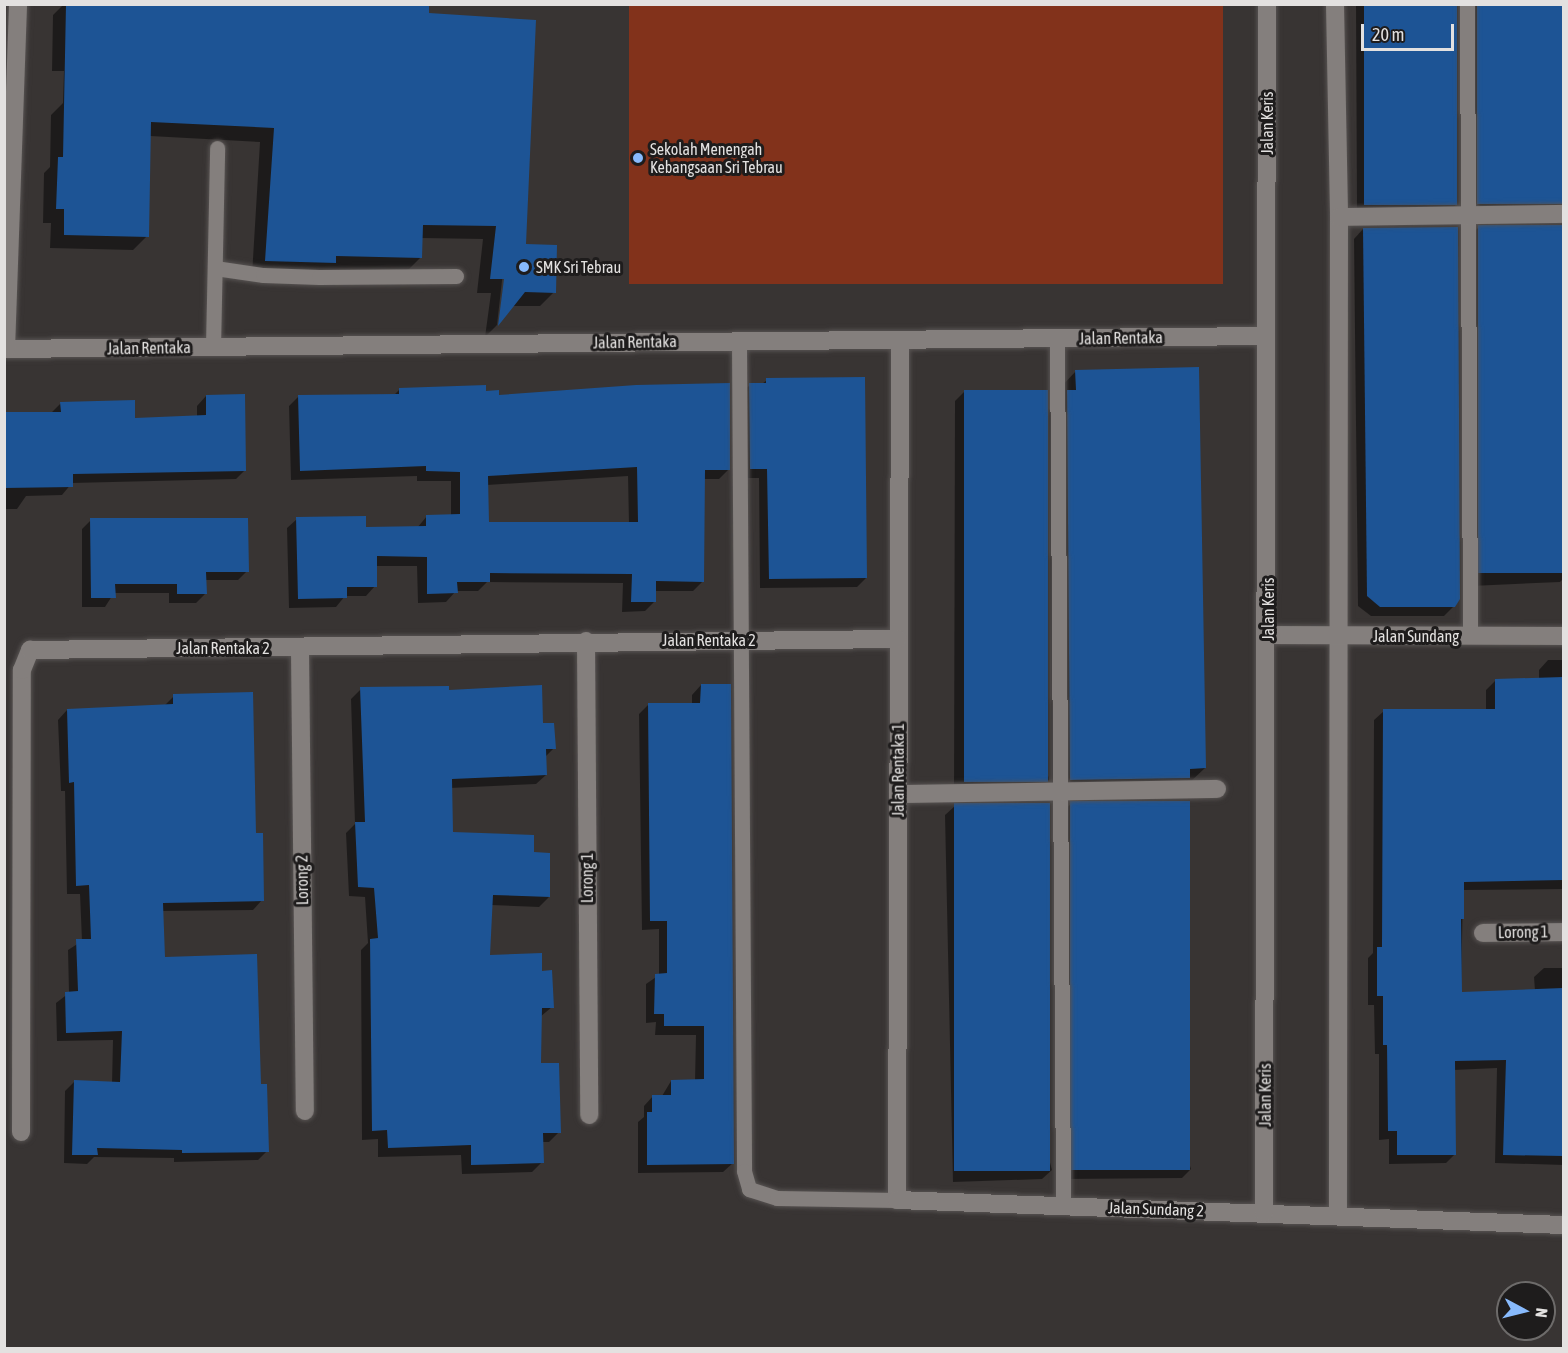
<!DOCTYPE html>
<html>
<head>
<meta charset="utf-8">
<style>
	body { margin:0 }
	#map { position:relative; width:1568px; height:1353px; overflow:hidden; background:#383433; font-family:"Asap Condensed",sans-serif }
	div>[style] { position:absolute }
	.green>* { inset:0; background:#82321b; transform-origin:0 0 }
	.shadow>* { inset:0; background:#0007 }
	.building>* { inset:0; background:#1d5495; transform-origin:0 0 }
	.roads { filter:drop-shadow(0 0 2px #575352) drop-shadow(0 0 2px #575352) }
	.service>* { height:15px; margin:-7.5px; padding:0 7.5px; transform-origin:7.5px; border-radius:7.5px; background:#847f7d }
	.minor>* { height:18px; margin:-9px; padding:0 9px; transform-origin:9px; border-radius:9px; background:#847f7d }
	.tertiary>* { height:18px; margin:-9px; padding:0 9px; transform-origin:9px; border-radius:9px; background:#847f7d }
	.dots>* { width:16px; height:16px; translate:-50% -50%; box-sizing:border-box; border:3px solid #1e1c1c; border-radius:50% }
	span { translate:-50% -50%; white-space:nowrap; text-align:center; line-height:1.15; -webkit-text-stroke:6px #1e1c1c; paint-order:stroke }
	.street-label { font-size:16px; color:#e3e1e0 }
	.poi-label { font-size:16px; color:#e3e1e0 }
	.left { translate:0 -50%; text-align:left }
	.frame { position:absolute; inset:0; border:6px solid #e3e1e0; pointer-events:none }
	.north { position:absolute; left:1496px; top:1281px; width:60px; height:60px; box-sizing:border-box; background:#1e1c1c; border:2px solid #6d6b6a; border-radius:50%; rotate:97deg; font-size:16px; font-weight:700; line-height:24px; text-align:center; color:#e3e1e0 }
	.north::after { content:''; display:block; margin:auto; width:21px; height:27px; background:#88bafc; clip-path:polygon(50% 0,100% 100%,50% 72%,0 100%) }
	.scale { position:absolute; left:1361px; top:24px; width:93px; height:27px; box-sizing:border-box; border:3px solid #e3e1e0; border-top:0; padding-left:8px; font-size:18px; line-height:21px; white-space:nowrap; color:#e3e1e0; -webkit-text-stroke:4px #1e1c1c; paint-order:stroke }
</style>
</head>
<body>
<div id="map">
	<div class="green">
		<div style="left:629px;top:5px;width:594px;height:279px"></div>
	</div>
	<div class="shadow">
		<div style="clip-path:polygon(64px 4px,427px 4px,427px 15px,524px 245px,554px 292px,540px 306px,512px 306px,503px 272px,497px 325px,485px 337px,491px 293px,477px 293px,483px 239px,421px 238px,421px 257px,407px 271px,252px 275px,260px 142px,150px 136px,147px 236px,133px 250px,50px 248px,51px 223px,43px 223px,44px 173px,50px 167px,51px 115px,63px 103px,64px 71px,52px 71px,53px 15px)"></div>
		<div style="clip-path:polygon(1356px 4px,1456px 4px,1457px 204px,1447px 213px,1357px 214px)"></div>
		<div style="clip-path:polygon(1458px 4px,1564px 4px,1564px 208px,1469px 213px,1468px 13px)"></div>
		<div style="clip-path:polygon(1564px 225px,1564px 578px,1560px 582px,1471px 586px,1469px 237px,1478px 228px)"></div>
		<div style="clip-path:polygon(1363px 229px,1454px 606px,1444px 616px,1371px 616px,1358px 606px,1354px 239px)"></div>
		<div style="clip-path:polygon(1076px 371px,1205px 768px,1186px 786px,1052px 798px,1049px 410px,1058px 402px,1058px 390px)"></div>
		<div style="clip-path:polygon(767px 380px,866px 578px,857px 587px,760px 588px,759px 478px,741px 478px,740px 394px,750px 385px,762px 384px)"></div>
		<div style="clip-path:polygon(evenodd,399px 390px,485px 392px,729px 469px,719px 479px,704px 479px,703px 581px,693px 591px,654px 591px,654px 602px,645px 611px,622px 612px,623px 583px,487px 582px,478px 591px,456px 591px,446px 602px,418px 603px,417px 566px,375px 566px,375px 586px,366px 596px,345px 596px,336px 607px,289px 608px,287px 528px,297px 519px,365px 529px,417px 528px,427px 516px,451px 516px,451px 481px,417px 481px,417px 476px,291px 480px,289px 406px,299px 396px,393px 396px,399px 390px,628px 476px,629px 524px,487px 523px,487px 485px,628px 476px)"></div>
		<div style="clip-path:polygon(965px 391px,1049px 780px,1040px 789px,954px 790px,955px 401px)"></div>
		<div style="clip-path:polygon(206px 396px,245px 470px,236px 479px,72px 483px,62px 495px,26px 496px,17px 509px,4px 509px,4px 414px,52px 412px,61px 403px,134px 420px,197px 417px,197px 406px)"></div>
		<div style="clip-path:polygon(91px 520px,247px 571px,238px 580px,205px 580px,205px 594px,196px 603px,169px 603px,169px 593px,114px 593px,105px 607px,82px 607px,82px 529px)"></div>
		<div style="clip-path:polygon(1548px 660px,1564px 660px,1564px 889px,1463px 890px,1461px 994px,1535px 991px,1534px 977px,1544px 968px,1564px 968px,1564px 1165px,1495px 1163px,1497px 1068px,1454px 1070px,1455px 1154px,1446px 1163px,1389px 1164px,1389px 1139px,1379px 1140px,1379px 1054px,1375px 1054px,1374px 1005px,1368px 1005px,1368px 958px,1373px 953px,1374px 720px,1384px 711px,1486px 711px,1486px 690px,1495px 681px,1539px 680px,1539px 670px)"></div>
		<div style="clip-path:polygon(701px 685px,733px 1163px,723px 1172px,638px 1173px,638px 1122px,644px 1117px,644px 1106px,653px 1096px,662px 1096px,671px 1081px,695px 1081px,696px 1035px,655px 1035px,656px 1022px,646px 1023px,646px 984px,659px 975px,659px 929px,642px 930px,639px 714px,648px 705px,692px 705px,692px 695px)"></div>
		<div style="clip-path:polygon(361px 689px,448px 692px,542px 725px,554px 748px,545px 757px,546px 775px,536px 784px,450px 788px,451px 833px,532px 854px,549px 897px,539px 907px,491px 905px,488px 956px,541px 972px,552px 1007px,540px 1017px,539px 1065px,559px 1132px,549px 1142px,542px 1142px,542px 1162px,532px 1172px,462px 1174px,461px 1155px,378px 1157px,378px 1139px,362px 1140px,361px 950px,368px 943px,365px 897px,349px 896px,346px 833px,355px 824px,351px 699px)"></div>
		<div style="clip-path:polygon(174px 696px,254px 834px,262px 900px,253px 910px,162px 911px,163px 959px,260px 1086px,267px 1151px,258px 1160px,174px 1162px,174px 1158px,94px 1157px,87px 1164px,64px 1163px,65px 1091px,74px 1082px,112px 1083px,113px 1040px,57px 1041px,56px 1003px,69px 993px,68px 950px,82px 941px,80px 894px,67px 894px,65px 791px,61px 791px,58px 720px,67px 710px,164px 706px)"></div>
		<div style="clip-path:polygon(1071px 804px,1191px 1169px,1182px 1178px,1064px 1179px,1061px 813px)"></div>
		<div style="clip-path:polygon(955px 806px,1052px 1170px,1042px 1179px,953px 1182px,945px 815px)"></div>
	</div>
	<div class="building">
		<div style="clip-path:polygon(66px 4px,429px 4px,429px 13px,536px 20px,526px 244px,557px 245px,556px 293px,525px 292px,498px 326px,504px 279px,490px 279px,496px 226px,423px 225px,422px 258px,336px 256px,336px 263px,265px 261px,274px 128px,151px 122px,149px 237px,64px 235px,64px 209px,56px 209px,58px 157px,63px 157px)"></div>
		<div style="left:1364px;top:4px;width:93px;height:201px"></div>
		<div style="left:1477px;top:4px;width:86px;height:200px"></div>
		<div style="left:1563px;top:225px;width:348px;height:85px;rotate:90deg"></div>
		<div style="clip-path:polygon(1458px 227px,1460px 599px,1455px 607px,1380px 607px,1367px 596px,1363px 228px)"></div>
		<div style="clip-path:polygon(1199px 367px,1206px 768px,1190px 769px,1190px 778px,1070px 780px,1067px 390px,1076px 390px,1075px 370px)"></div>
		<div style="clip-path:polygon(865px 377px,867px 578px,769px 579px,767px 469px,750px 469px,749px 383px,766px 383px,766px 378px)"></div>
		<div style="clip-path:polygon(evenodd,730px 383px,730px 470px,705px 470px,704px 582px,656px 581px,656px 602px,631px 602px,632px 574px,490px 573px,490px 582px,457px 582px,458px 593px,427px 594px,427px 557px,377px 556px,377px 587px,347px 587px,347px 598px,298px 599px,296px 517px,366px 516px,366px 527px,426px 526px,426px 515px,460px 514px,460px 472px,426px 471px,426px 466px,300px 471px,298px 395px,399px 394px,399px 388px,486px 385px,486px 391px,499px 390px,499px 395px,636px 385px,730px 383px,637px 467px,638px 522px,489px 522px,488px 476px,637px 467px)"></div>
		<div style="left:964px;top:390px;width:84px;height:392px"></div>
		<div style="clip-path:polygon(245px 394px,246px 471px,73px 474px,73px 487px,4px 488px,4px 412px,61px 412px,60px 402px,135px 400px,135px 418px,206px 415px,206px 395px)"></div>
		<div style="clip-path:polygon(90px 518px,248px 518px,249px 572px,206px 572px,207px 594px,177px 594px,177px 584px,115px 584px,116px 598px,91px 598px)"></div>
		<div style="clip-path:polygon(1563px 677px,1563px 880px,1464px 882px,1464px 919px,1461px 919px,1462px 992px,1563px 988px,1563px 1156px,1503px 1155px,1506px 1060px,1455px 1061px,1456px 1155px,1397px 1155px,1397px 1131px,1388px 1131px,1387px 1045px,1383px 1045px,1383px 996px,1377px 996px,1377px 947px,1382px 947px,1383px 709px,1495px 709px,1495px 679px)"></div>
		<div style="clip-path:polygon(701px 684px,731px 684px,734px 1164px,647px 1165px,647px 1112px,652px 1112px,652px 1095px,671px 1095px,671px 1080px,704px 1079px,704px 1026px,664px 1026px,664px 1014px,654px 1014px,655px 974px,667px 973px,667px 921px,650px 921px,648px 703px,700px 703px)"></div>
		<div style="clip-path:polygon(542px 685px,543px 723px,554px 723px,556px 749px,546px 749px,547px 775px,452px 779px,453px 832px,534px 835px,534px 852px,550px 853px,550px 897px,493px 895px,490px 955px,542px 953px,542px 971px,552px 970px,554px 1008px,542px 1008px,541px 1063px,559px 1063px,561px 1133px,543px 1133px,544px 1163px,471px 1165px,471px 1145px,388px 1148px,387px 1130px,372px 1131px,370px 939px,378px 938px,374px 888px,358px 887px,355px 822px,365px 822px,360px 687px,449px 686px,449px 690px)"></div>
		<div style="clip-path:polygon(253px 692px,256px 833px,263px 833px,264px 901px,163px 903px,165px 957px,257px 954px,261px 1084px,267px 1084px,269px 1152px,182px 1153px,182px 1150px,97px 1148px,98px 1155px,72px 1155px,74px 1080px,120px 1082px,122px 1031px,66px 1033px,65px 992px,78px 991px,76px 939px,91px 939px,89px 885px,76px 886px,74px 782px,69px 783px,67px 709px,173px 704px,173px 694px)"></div>
		<div style="left:1190px;top:801px;width:369px;height:120px;rotate:90deg"></div>
		<div style="left:1050px;top:803px;width:368px;height:96px;rotate:90deg"></div>
	</div>
	<div class="roads">
		<div class="service">
			<div style="left:1467px;top:4px;width:632px;rotate:89.73deg"></div>
			<div style="left:215px;top:268px;width:49px;rotate:8.3deg"></div>
			<div style="left:263px;top:275px;width:56px;rotate:2deg"></div>
			<div style="left:319px;top:277px;width:137px;rotate:-0.4deg"></div>
			<div style="left:1057px;top:338px;width:868px;rotate:89.6deg"></div>
			<div style="left:739px;top:341px;width:830px;rotate:89.65deg"></div>
			<div style="left:744px;top:1171px;width:19px;rotate:74deg"></div>
			<div style="left:749px;top:1189px;width:29px;rotate:18deg"></div>
			<div style="left:777px;top:1198px;width:120px;rotate:1deg"></div>
			<div style="left:213px;top:347px;width:199px;rotate:-88.8deg"></div>
		</div>
		<div class="minor">
			<div style="left:1335px;top:4px;width:213px;rotate:88.9deg"></div>
			<div style="left:1339px;top:217px;width:999px;rotate:90.06deg"></div>
			<div style="left:1339px;top:217px;width:225px;rotate:-0.8deg"></div>
			<div style="left:900px;top:340px;width:860px;rotate:90.2deg"></div>
			<div style="left:897px;top:1200px;width:667px;rotate:2.15deg"></div>
			<div style="left:4px;top:349px;width:1262px;rotate:-0.59deg"></div>
			<div style="left:6px;top:349px;width:345px;rotate:-88deg"></div>
			<div style="left:1268px;top:635px;width:296px;rotate:0.2deg"></div>
			<div style="left:586px;top:641px;width:474px;rotate:89.6deg"></div>
			<div style="left:300px;top:649px;width:462px;rotate:89.4deg"></div>
			<div style="left:898px;top:794px;width:319px;rotate:-0.9deg"></div>
			<div style="left:1483px;top:933px;width:81px;rotate:-0.7deg"></div>
			<div style="left:21px;top:1132px;width:462px;rotate:-89.9deg"></div>
			<div style="left:22px;top:670px;width:22px;rotate:-68deg"></div>
			<div style="left:30px;top:650px;width:868px;rotate:-0.73deg"></div>
		</div>
		<div class="tertiary">
			<div style="left:1264px;top:1213px;width:1209px;rotate:-89.86deg"></div>
		</div>
	</div>
	<div class="dots">
		<div style="left:638px;top:158px;background:#88bafc"></div>
		<div style="left:524px;top:267px;background:#88bafc"></div>
	</div>
	<div class="street-label">
		<span style="left:1267px;top:123px;rotate:-90deg">Jalan Keris</span>
		<span style="left:1121px;top:338px;rotate:-1deg">Jalan Rentaka</span>
		<span style="left:635px;top:342px;rotate:-1deg">Jalan Rentaka</span>
		<span style="left:149px;top:348px;rotate:-1deg">Jalan Rentaka</span>
		<span style="left:1268px;top:609px;rotate:-90deg">Jalan Keris</span>
		<span style="left:1416px;top:636px">Jalan Sundang</span>
		<span style="left:709px;top:640px">Jalan Rentaka 2</span>
		<span style="left:223px;top:648px">Jalan Rentaka 2</span>
		<span style="left:898px;top:770px;rotate:-90deg">Jalan Rentaka 1</span>
		<span style="left:587px;top:878px;rotate:-90deg">Lorong 1</span>
		<span style="left:302px;top:880px;rotate:-91deg">Lorong 2</span>
		<span style="left:1523px;top:932px;rotate:-1deg">Lorong 1</span>
		<span style="left:1265px;top:1095px;rotate:-90deg">Jalan Keris</span>
		<span style="left:1156px;top:1209px;rotate:2deg">Jalan Sundang 2</span>
	</div>
	<div class="poi-label">
		<span class="left" style="left:650px;top:158px">Sekolah Menengah<br>Kebangsaan Sri Tebrau</span>
		<span class="left" style="left:536px;top:267px">SMK Sri Tebrau</span>
	</div>
	<div class="frame"></div>
	<div class="north">N</div>
	<div class="scale">20 m</div>
</div>
</body>
</html>
